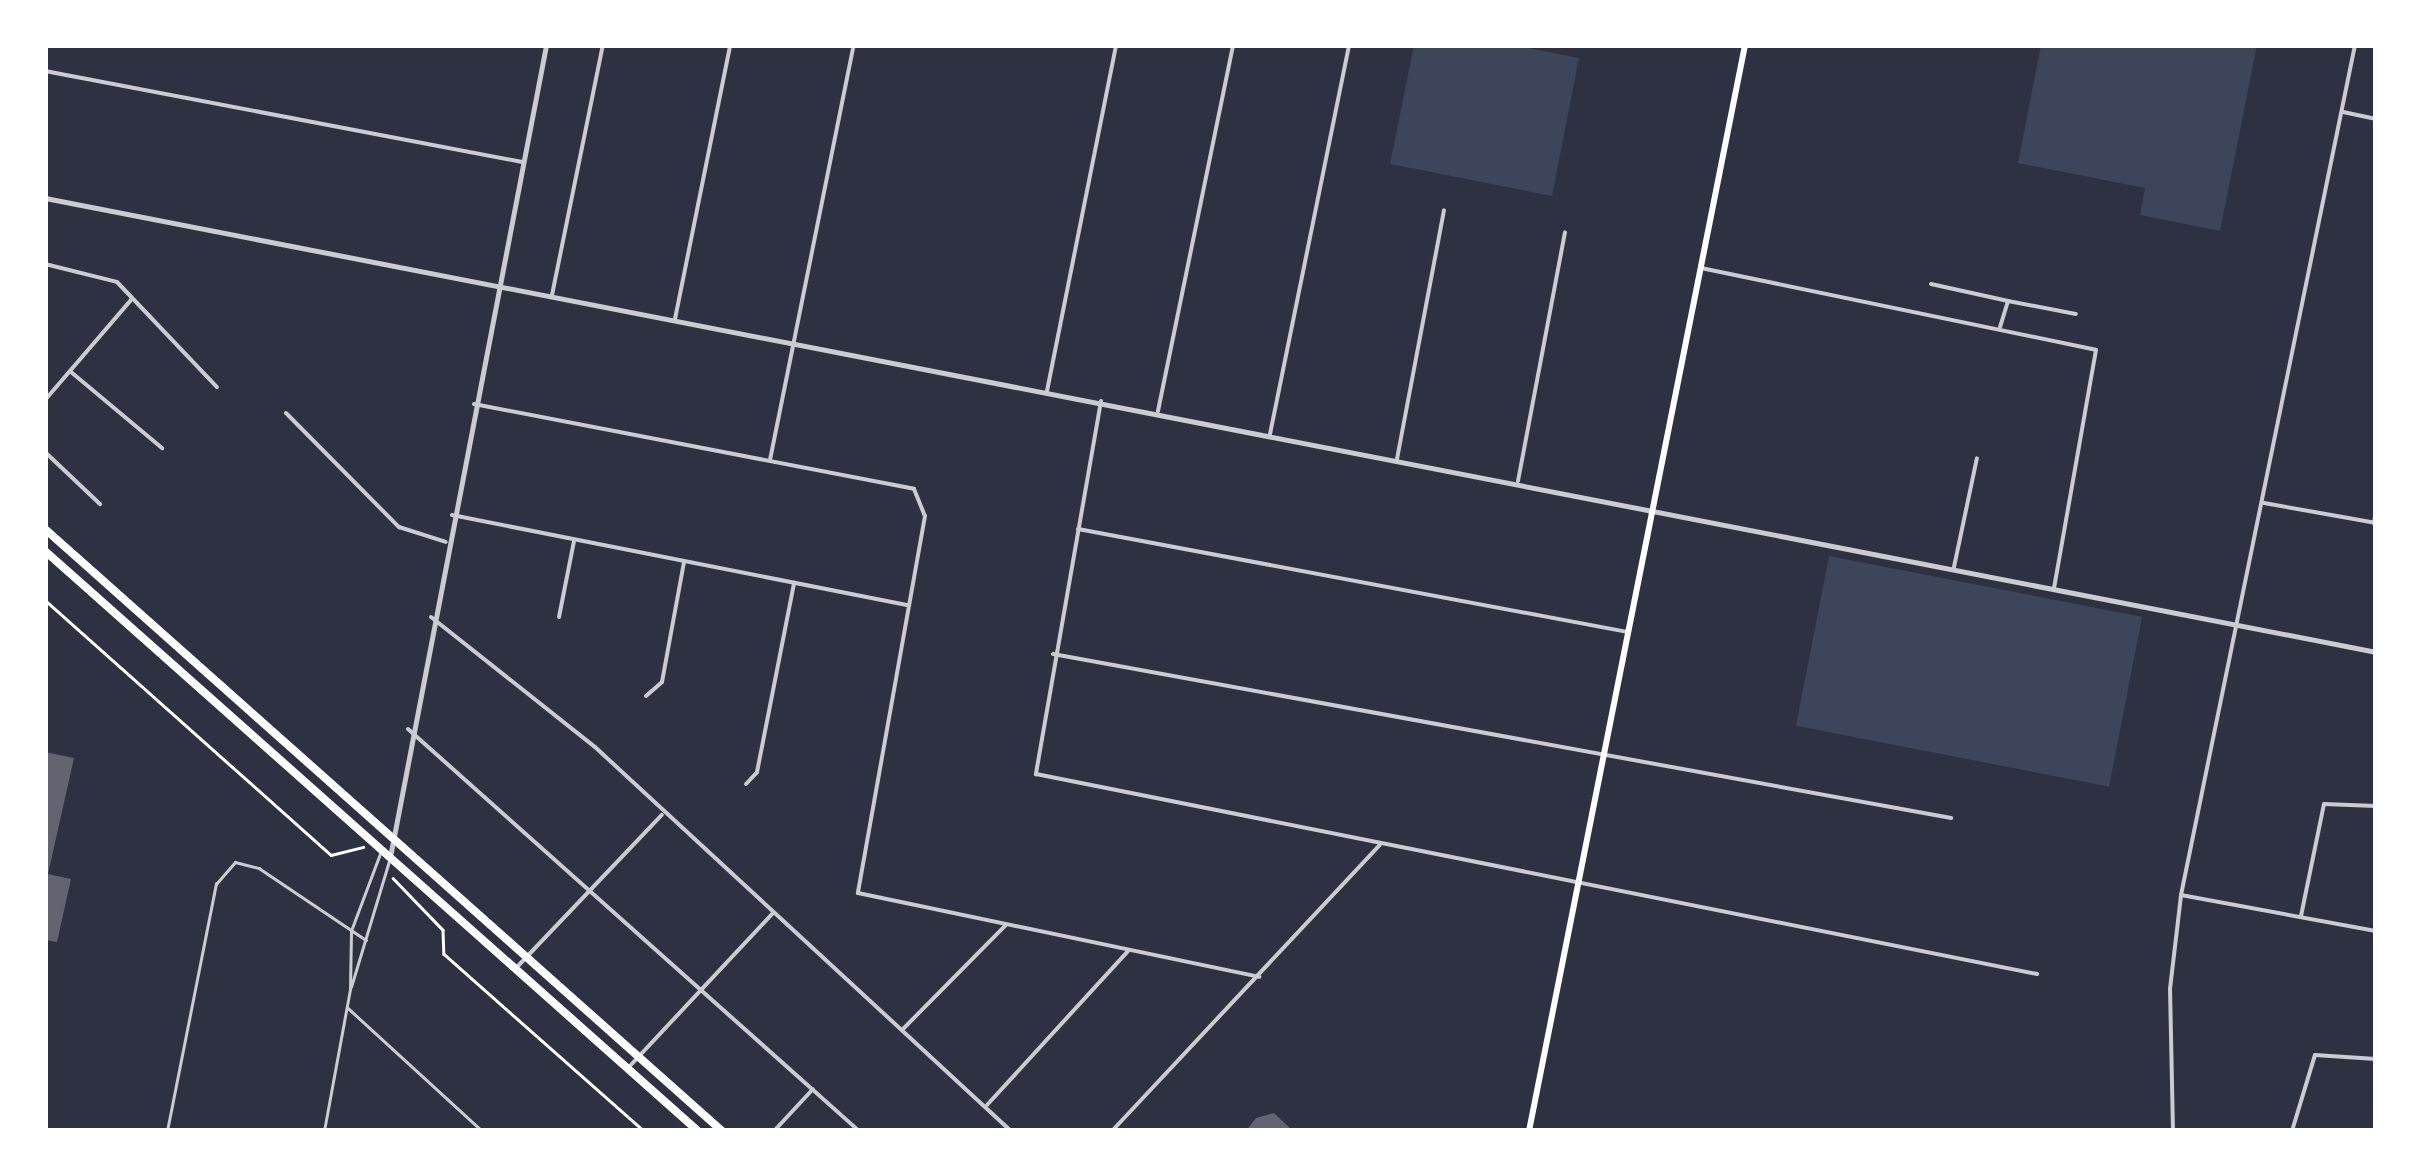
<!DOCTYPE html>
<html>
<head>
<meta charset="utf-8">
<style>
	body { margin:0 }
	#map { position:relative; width:2421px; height:1176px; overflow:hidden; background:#2d3142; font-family:Mulish,sans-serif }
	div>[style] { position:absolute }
	.green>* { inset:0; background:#3c4559; transform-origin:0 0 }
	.building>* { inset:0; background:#626471 }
	.path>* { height:2.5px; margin:-1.25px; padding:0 1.25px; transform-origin:1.25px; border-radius:1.25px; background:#fff }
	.service>* { height:2.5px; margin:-1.25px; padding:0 1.25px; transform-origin:1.25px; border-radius:1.25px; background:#caccd0 }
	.minor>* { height:4px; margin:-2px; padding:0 2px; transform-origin:2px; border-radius:2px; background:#caccd0 }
	.tertiary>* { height:5px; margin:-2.5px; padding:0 2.5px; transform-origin:2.5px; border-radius:2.5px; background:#caccd0 }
	.secondary>* { height:6px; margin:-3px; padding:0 3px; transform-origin:3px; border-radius:3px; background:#fff }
	.trunk>* { height:8px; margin:-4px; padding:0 4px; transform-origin:4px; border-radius:4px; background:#fff }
	span { translate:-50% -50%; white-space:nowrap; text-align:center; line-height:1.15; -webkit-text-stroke:8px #fff; paint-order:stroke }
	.frame { position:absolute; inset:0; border:48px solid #fff; pointer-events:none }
</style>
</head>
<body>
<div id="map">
	<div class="green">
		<div style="clip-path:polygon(1414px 45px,1514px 45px,1579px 58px,1552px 196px,1390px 164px)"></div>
		<div style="clip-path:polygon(2041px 45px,2257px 45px,2220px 231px,2140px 215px,2145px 188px,2018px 163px)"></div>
		<div style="left:1829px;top:556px;width:319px;height:173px;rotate:11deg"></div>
	</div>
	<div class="building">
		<div style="clip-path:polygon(45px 752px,74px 758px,48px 874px,71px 879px,57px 942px,45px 940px)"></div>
		<div style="clip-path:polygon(1274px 1113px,1293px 1131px,1246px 1131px,1256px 1118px)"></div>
	</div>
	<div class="path">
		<div style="left:45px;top:600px;width:383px;rotate:41.7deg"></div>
		<div style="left:331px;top:855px;width:33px;rotate:-14deg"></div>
		<div style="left:393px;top:878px;width:72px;rotate:46.1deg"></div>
		<div style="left:443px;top:930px;width:24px;rotate:88deg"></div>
		<div style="left:444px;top:954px;width:267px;rotate:41.5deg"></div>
	</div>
	<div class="service">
		<div style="left:351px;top:987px;width:132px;rotate:-73.2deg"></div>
		<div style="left:348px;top:1008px;width:182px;rotate:42.5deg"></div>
		<div style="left:167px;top:1131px;width:252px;rotate:-78.8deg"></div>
		<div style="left:216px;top:884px;width:29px;rotate:-49deg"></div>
		<div style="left:235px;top:862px;width:25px;rotate:14deg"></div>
		<div style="left:259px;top:868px;width:129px;rotate:33.9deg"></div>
		<div style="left:324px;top:1131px;width:144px;rotate:-79.6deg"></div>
		<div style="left:350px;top:989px;width:58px;rotate:-89deg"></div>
		<div style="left:351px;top:931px;width:85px;rotate:-69.4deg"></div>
	</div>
	<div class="minor">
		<div style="left:45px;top:71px;width:486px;rotate:10.8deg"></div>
		<div style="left:2343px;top:112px;width:34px;rotate:12deg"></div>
		<div style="left:45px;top:264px;width:74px;rotate:14deg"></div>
		<div style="left:117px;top:282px;width:145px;rotate:46.4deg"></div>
		<div style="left:1701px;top:268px;width:403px;rotate:11.7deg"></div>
		<div style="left:2096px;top:350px;width:243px;rotate:100deg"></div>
		<div style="left:1931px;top:284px;width:79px;rotate:12.4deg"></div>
		<div style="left:2008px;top:301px;width:27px;rotate:107deg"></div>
		<div style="left:552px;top:295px;width:255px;rotate:-78.5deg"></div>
		<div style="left:2008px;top:301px;width:69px;rotate:10.8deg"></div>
		<div style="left:675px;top:319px;width:279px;rotate:-78.6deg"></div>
		<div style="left:71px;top:372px;width:119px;rotate:39.9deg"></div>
		<div style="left:1047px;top:391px;width:353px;rotate:-78.7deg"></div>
		<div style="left:45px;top:400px;width:133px;rotate:-49.3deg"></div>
		<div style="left:1101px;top:401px;width:379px;rotate:99.9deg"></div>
		<div style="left:1036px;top:774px;width:1021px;rotate:11.3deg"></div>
		<div style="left:474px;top:404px;width:448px;rotate:10.9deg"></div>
		<div style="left:914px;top:489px;width:29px;rotate:68deg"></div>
		<div style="left:925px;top:516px;width:383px;rotate:100.1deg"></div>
		<div style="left:858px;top:893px;width:410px;rotate:11.8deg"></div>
		<div style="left:1158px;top:411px;width:374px;rotate:-78.4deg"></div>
		<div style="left:286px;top:413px;width:161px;rotate:45.3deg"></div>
		<div style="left:399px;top:527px;width:49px;rotate:17.7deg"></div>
		<div style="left:1270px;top:434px;width:397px;rotate:-78.5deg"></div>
		<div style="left:45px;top:452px;width:76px;rotate:43.4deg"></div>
		<div style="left:1397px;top:459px;width:253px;rotate:-79.3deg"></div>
		<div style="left:770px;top:460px;width:423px;rotate:-78.6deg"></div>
		<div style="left:1518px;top:481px;width:253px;rotate:-79.3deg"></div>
		<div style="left:2264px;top:503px;width:114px;rotate:10.1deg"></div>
		<div style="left:452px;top:515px;width:465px;rotate:11.2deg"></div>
		<div style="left:2374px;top:523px;width:12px;rotate:-81deg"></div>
		<div style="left:1078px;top:529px;width:560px;rotate:10.61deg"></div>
		<div style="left:1954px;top:567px;width:111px;rotate:-78.1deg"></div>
		<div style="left:431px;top:617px;width:209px;rotate:38.4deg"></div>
		<div style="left:595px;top:747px;width:566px;rotate:42.71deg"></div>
		<div style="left:559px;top:617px;width:77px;rotate:-78.8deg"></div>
		<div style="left:1053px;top:654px;width:913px;rotate:10.35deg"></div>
		<div style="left:646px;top:696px;width:21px;rotate:-41deg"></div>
		<div style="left:662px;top:682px;width:122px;rotate:-79.6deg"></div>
		<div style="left:408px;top:729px;width:604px;rotate:41.71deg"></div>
		<div style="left:746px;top:784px;width:16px;rotate:-47deg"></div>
		<div style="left:757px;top:772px;width:193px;rotate:-78.9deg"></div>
		<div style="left:2181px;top:895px;width:198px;rotate:10.5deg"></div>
		<div style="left:2301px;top:916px;width:114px;rotate:-78.4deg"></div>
		<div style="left:2324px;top:804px;width:52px;rotate:2.2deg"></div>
		<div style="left:517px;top:967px;width:210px;rotate:-46.4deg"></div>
		<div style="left:903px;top:1029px;width:145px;rotate:-45.3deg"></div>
		<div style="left:628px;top:1068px;width:211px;rotate:-46.9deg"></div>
		<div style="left:987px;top:1105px;width:210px;rotate:-47.5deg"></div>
		<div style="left:774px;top:1131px;width:57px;rotate:-47.1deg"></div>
		<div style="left:1112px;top:1131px;width:392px;rotate:-46.9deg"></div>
		<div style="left:2173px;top:1131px;width:142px;rotate:-91.2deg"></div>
		<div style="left:2170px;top:989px;width:95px;rotate:-83.3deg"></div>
		<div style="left:2181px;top:895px;width:868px;rotate:-78.43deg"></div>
		<div style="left:2292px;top:1131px;width:79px;rotate:-73.2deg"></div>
		<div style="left:2315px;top:1055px;width:61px;rotate:3.8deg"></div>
	</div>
	<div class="tertiary">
		<div style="left:45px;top:198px;width:2375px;rotate:11.02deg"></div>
		<div style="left:390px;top:857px;width:827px;rotate:-79.12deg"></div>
	</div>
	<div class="secondary">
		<div style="left:1529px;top:1131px;width:1107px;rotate:-78.75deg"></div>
	</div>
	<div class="trunk">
		<div style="left:45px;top:529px;width:906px;rotate:41.64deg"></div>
		<div style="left:45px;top:551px;width:873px;rotate:41.61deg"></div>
	</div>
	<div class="frame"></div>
</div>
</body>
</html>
